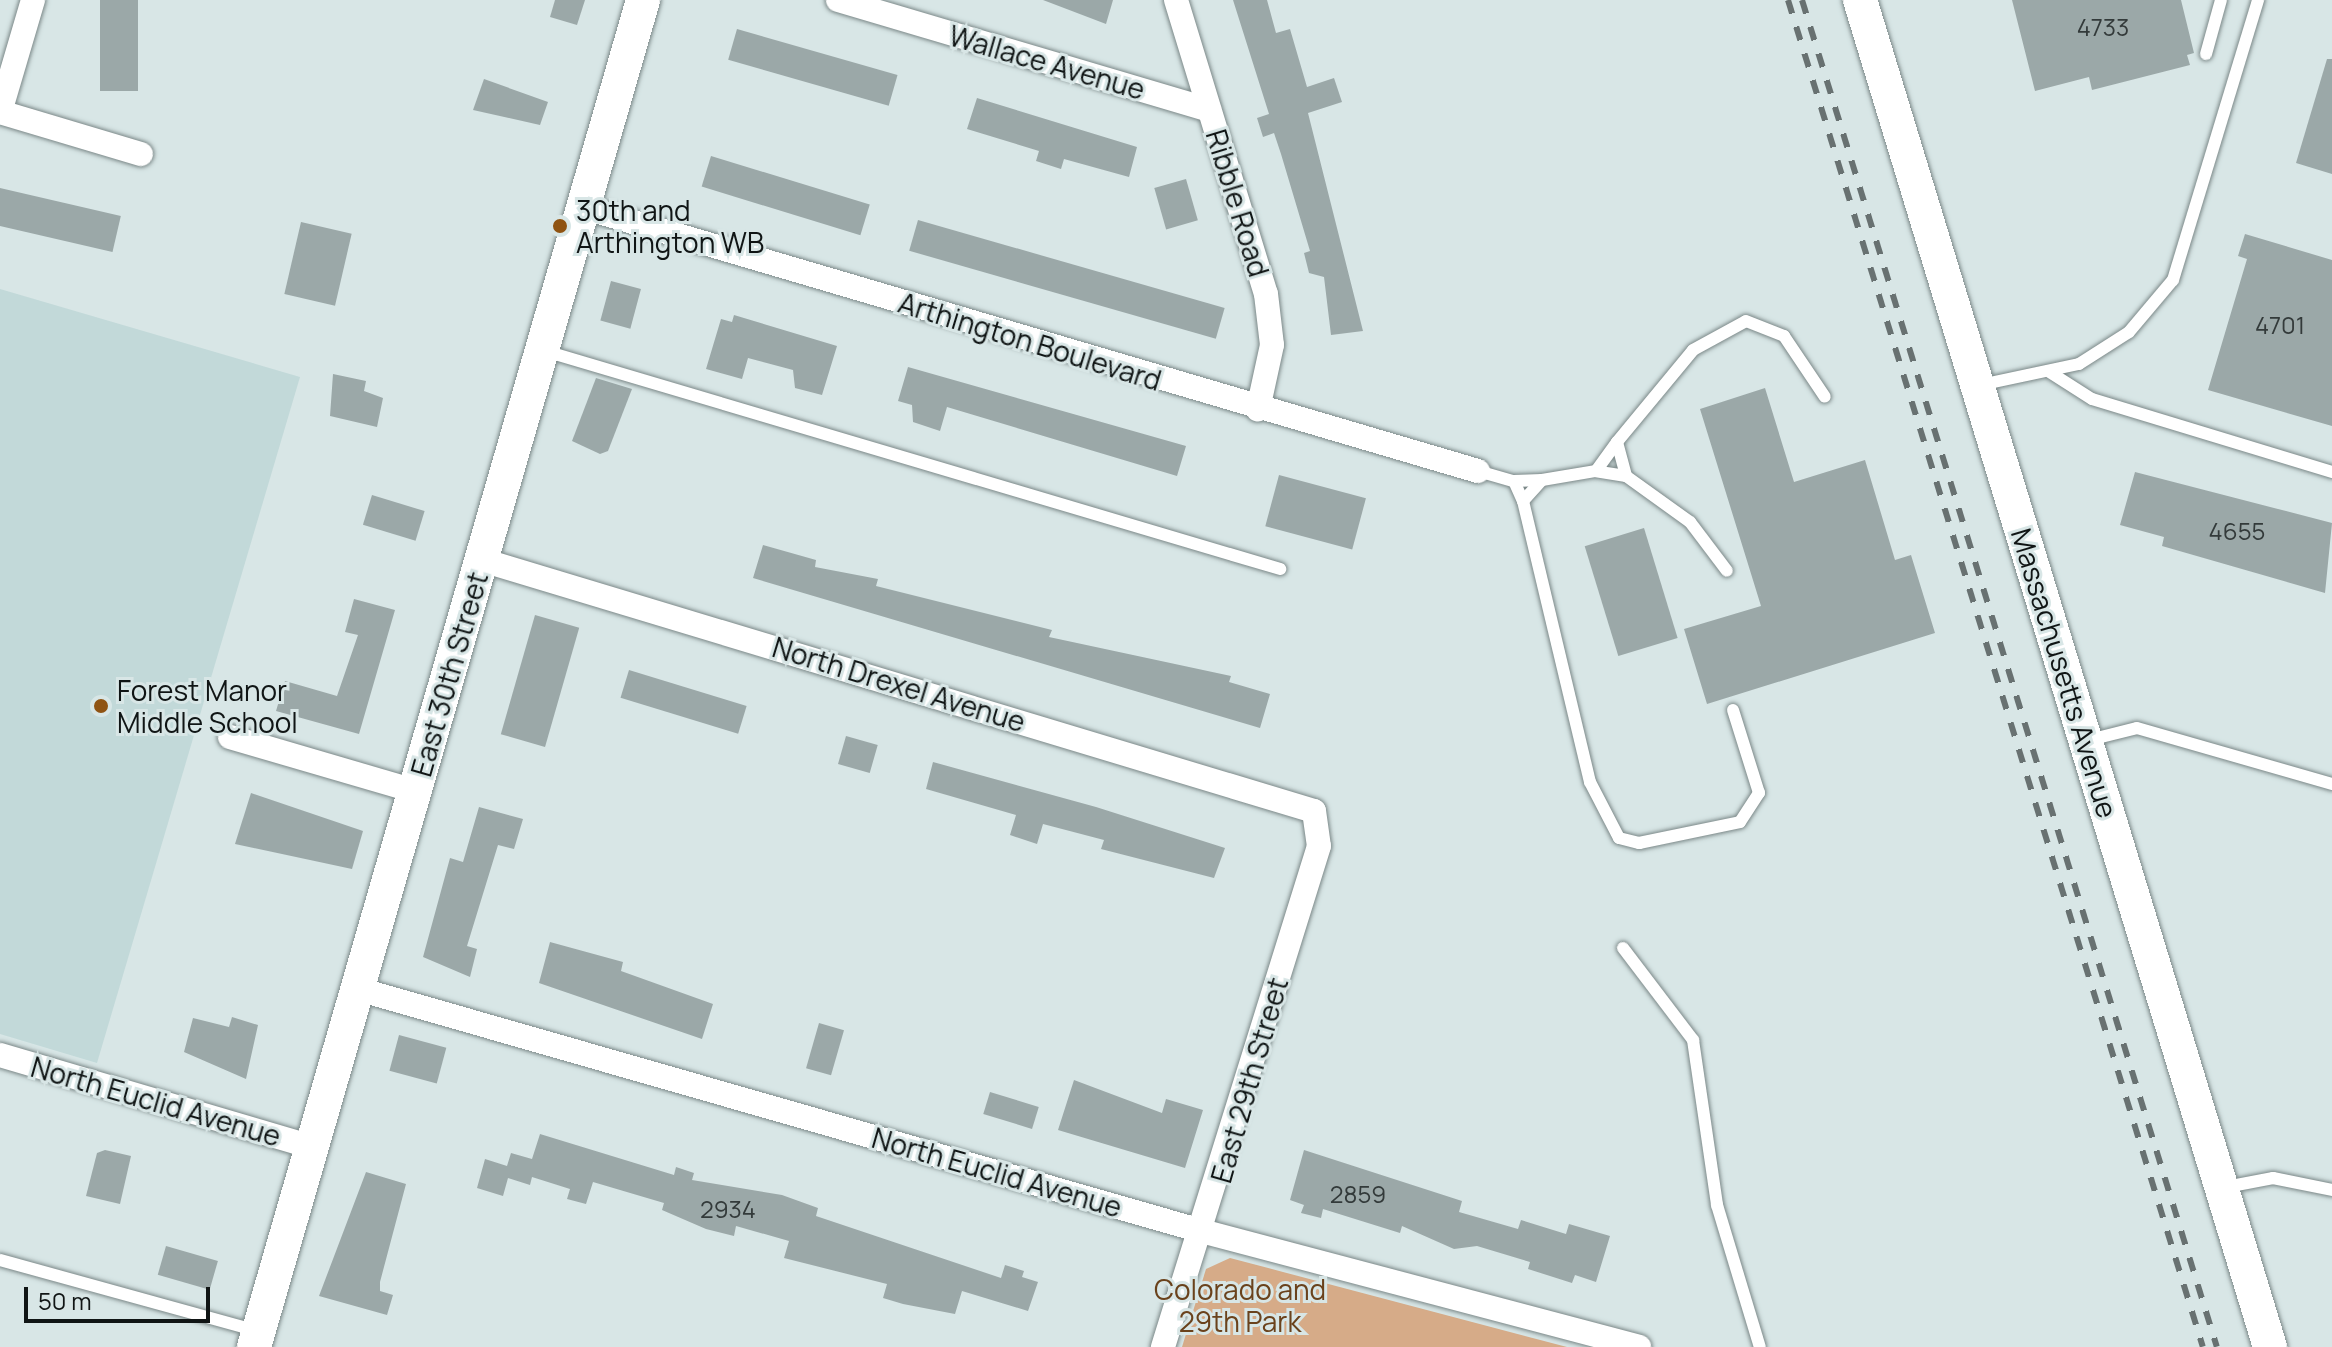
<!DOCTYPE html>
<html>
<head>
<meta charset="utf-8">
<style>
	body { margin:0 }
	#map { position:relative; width:2332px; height:1347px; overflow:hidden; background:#d8e6e6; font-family:Manrope,sans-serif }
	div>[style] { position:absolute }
	.built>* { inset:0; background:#c2d9d9 }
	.green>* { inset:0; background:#d6ab88 }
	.building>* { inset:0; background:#9ba8a8; transform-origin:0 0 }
	.roads { filter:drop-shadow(0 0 2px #7b8888) drop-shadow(0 0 2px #7b8888) }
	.service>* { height:12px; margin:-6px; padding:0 6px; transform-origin:6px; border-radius:6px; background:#fff }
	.minor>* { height:24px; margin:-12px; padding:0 12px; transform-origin:12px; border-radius:12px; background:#fff }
	.secondary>* { height:34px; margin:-17px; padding:0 17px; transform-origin:17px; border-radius:17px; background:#fff }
	.rail>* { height:6px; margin-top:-3px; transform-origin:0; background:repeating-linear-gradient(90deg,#687171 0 14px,transparent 0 28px) }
	.dots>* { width:22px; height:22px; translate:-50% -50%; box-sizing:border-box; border:4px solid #d8e6e6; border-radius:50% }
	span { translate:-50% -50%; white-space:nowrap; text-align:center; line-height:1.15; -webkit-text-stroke:6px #d8e6e6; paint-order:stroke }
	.number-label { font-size:24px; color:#333a3a }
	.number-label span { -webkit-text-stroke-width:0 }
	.street-label { font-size:28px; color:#101515 }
	.poi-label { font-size:28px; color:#101515 }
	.left { translate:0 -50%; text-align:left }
	.park-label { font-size:28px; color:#6a421c }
	.scale { position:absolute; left:24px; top:1287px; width:186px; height:36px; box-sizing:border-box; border:4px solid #101515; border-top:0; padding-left:10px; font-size:24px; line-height:28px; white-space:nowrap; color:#101515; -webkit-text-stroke:6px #d8e6e6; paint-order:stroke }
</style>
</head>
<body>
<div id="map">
	<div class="built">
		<div style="clip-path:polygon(0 289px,300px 377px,97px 1063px,0 1034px)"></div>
	</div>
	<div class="green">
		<div style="clip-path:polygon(1230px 1258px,1567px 1347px,1182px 1347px,1206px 1269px)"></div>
	</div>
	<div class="building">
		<div style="left:100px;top:0;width:38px;height:91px"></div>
		<div style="clip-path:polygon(555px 0,585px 0,577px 25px,550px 17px)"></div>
		<div style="clip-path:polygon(1043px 0,1113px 0,1106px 24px)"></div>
		<div style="clip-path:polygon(1233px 0,1267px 0,1276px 33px,1290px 29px,1307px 87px,1334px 78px,1342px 102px,1308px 113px,1363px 331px,1331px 335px,1324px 277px,1309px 273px,1304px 253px,1310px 251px,1281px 154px,1274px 133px,1263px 137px,1257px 118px,1269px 114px)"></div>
		<div style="clip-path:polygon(2012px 0,2181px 0,2194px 53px,2187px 55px,2190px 65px,2092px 90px,2089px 77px,2035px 91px)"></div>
		<div style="left:737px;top:29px;width:167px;height:32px;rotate:16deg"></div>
		<div style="clip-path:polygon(2327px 59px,2332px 59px,2332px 174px,2296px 163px)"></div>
		<div style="clip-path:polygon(484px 79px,548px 102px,540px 125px,473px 110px)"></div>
		<div style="clip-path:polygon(977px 98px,1137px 147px,1129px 177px,1064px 159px,1061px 169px,1036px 161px,1039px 151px,967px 129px)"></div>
		<div style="left:711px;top:156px;width:166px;height:32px;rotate:17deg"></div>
		<div style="left:1186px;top:179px;width:43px;height:33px;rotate:74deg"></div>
		<div style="left:0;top:188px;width:124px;height:37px;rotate:13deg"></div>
		<div style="left:918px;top:220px;width:319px;height:32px;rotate:16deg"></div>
		<div style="left:301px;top:222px;width:52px;height:74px;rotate:13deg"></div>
		<div style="clip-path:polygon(2245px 234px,2332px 260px,2332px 426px,2208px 390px,2247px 259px,2238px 256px)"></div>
		<div style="left:611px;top:281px;width:31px;height:41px;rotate:15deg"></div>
		<div style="clip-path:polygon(734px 315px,837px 346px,822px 395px,795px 388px,793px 370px,748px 358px,742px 379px,706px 369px,721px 319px,732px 322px)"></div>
		<div style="clip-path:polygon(908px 367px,1186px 446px,1177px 476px,947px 407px,940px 431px,913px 422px,912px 405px,898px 401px)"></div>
		<div style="clip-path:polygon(333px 374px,366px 381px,364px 391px,383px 398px,377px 427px,330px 416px)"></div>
		<div style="clip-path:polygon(596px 378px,632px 389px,608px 451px,600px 454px,572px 441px)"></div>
		<div style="clip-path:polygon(1765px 388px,1794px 482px,1865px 460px,1895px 560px,1911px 555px,1935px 633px,1707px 704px,1684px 629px,1761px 606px,1700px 409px)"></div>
		<div style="clip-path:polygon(2135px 472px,2332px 523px,2325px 593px,2162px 546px,2164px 537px,2120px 525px)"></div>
		<div style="left:1279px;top:475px;width:90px;height:53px;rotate:15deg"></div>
		<div style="left:372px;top:495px;width:55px;height:31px;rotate:17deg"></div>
		<div style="left:1644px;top:528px;width:115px;height:62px;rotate:73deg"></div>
		<div style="clip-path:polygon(763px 545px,816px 560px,815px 567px,878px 579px,876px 586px,1052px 630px,1049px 637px,1231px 676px,1229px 682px,1270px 694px,1260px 728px,753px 578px)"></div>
		<div style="clip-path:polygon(354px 599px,395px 610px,359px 734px,276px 711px,285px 681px,337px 696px,358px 635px,345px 632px)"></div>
		<div style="left:535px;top:615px;width:46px;height:124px;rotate:16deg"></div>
		<div style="left:629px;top:670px;width:123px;height:29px;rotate:17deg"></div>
		<div style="left:846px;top:736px;width:33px;height:29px;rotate:16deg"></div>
		<div style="clip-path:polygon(933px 762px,1096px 807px,1225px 848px,1214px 878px,1101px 849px,1104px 840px,1043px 824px,1037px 844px,1010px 835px,1016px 815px,926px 789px)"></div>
		<div style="clip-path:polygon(251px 793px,363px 831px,352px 869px,235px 844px)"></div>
		<div style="clip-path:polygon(479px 807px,523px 819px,514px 849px,498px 845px,467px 946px,477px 949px,470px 977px,423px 957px,450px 858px,463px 862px)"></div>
		<div style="clip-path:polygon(550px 942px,623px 962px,621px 971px,713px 1004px,702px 1039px,539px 983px)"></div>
		<div style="clip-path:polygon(232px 1017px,258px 1025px,246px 1079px,184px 1052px,193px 1018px,229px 1027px)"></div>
		<div style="left:819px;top:1023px;width:26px;height:47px;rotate:16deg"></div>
		<div style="left:399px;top:1035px;width:49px;height:37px;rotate:15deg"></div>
		<div style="clip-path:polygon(1074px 1080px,1162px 1113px,1166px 1099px,1203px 1110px,1185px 1168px,1058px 1130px)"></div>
		<div style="left:990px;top:1092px;width:51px;height:23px;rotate:17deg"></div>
		<div style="clip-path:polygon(540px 1134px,674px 1175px,676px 1167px,694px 1173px,692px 1180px,782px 1195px,818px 1208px,816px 1216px,1001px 1278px,1005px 1265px,1024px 1271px,1022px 1277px,1038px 1282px,1028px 1311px,962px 1291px,955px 1314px,903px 1304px,883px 1298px,887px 1284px,784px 1258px,789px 1241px,736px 1226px,734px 1236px,706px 1229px,662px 1210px,664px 1203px,593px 1182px,586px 1204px,567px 1199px,570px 1189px,532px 1177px,530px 1185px,508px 1178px,503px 1196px,477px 1188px,485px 1159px,507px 1166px,511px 1153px,532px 1159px)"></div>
		<div style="clip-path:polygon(105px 1150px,131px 1156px,120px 1204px,86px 1196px,97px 1153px)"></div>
		<div style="clip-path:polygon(1304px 1150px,1462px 1201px,1459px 1212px,1518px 1229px,1521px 1220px,1566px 1234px,1569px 1224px,1610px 1236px,1596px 1282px,1575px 1275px,1572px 1283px,1528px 1269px,1530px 1262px,1477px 1246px,1454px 1249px,1402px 1226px,1400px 1233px,1323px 1209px,1321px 1218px,1301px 1213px,1304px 1205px,1290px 1200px)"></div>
		<div style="clip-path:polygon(366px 1172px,406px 1184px,380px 1282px,380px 1291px,393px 1295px,387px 1315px,319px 1296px)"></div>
		<div style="left:166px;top:1246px;width:54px;height:30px;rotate:16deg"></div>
	</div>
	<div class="roads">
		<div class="service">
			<div style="left:2206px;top:54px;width:56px;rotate:-74.5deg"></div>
			<div style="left:545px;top:351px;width:767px;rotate:16.52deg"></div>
			<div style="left:2048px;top:371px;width:52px;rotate:32.5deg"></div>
			<div style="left:2092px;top:399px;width:251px;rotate:16.9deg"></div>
			<div style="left:1980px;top:385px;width:101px;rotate:-12deg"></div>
			<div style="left:2079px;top:364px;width:59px;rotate:-32.6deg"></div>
			<div style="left:2129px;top:332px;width:68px;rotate:-49.8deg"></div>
			<div style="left:2173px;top:280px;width:293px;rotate:-73.1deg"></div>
			<div style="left:1617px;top:442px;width:119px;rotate:-50.4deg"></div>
			<div style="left:1693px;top:350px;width:60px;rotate:-28.7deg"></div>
			<div style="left:1746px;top:321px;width:41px;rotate:21.5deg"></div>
			<div style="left:1784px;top:336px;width:73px;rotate:56.1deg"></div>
			<div style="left:1478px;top:471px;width:37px;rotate:16deg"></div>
			<div style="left:1514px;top:481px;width:22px;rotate:66deg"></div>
			<div style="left:1523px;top:501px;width:28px;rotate:-48deg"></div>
			<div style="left:1542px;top:480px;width:28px;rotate:178deg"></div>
			<div style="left:1626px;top:476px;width:79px;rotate:35.7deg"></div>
			<div style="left:1690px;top:522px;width:61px;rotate:52.9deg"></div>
			<div style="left:1542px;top:480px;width:55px;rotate:-9.5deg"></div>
			<div style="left:1596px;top:471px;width:36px;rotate:-54deg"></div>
			<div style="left:1617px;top:442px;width:35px;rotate:75deg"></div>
			<div style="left:1626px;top:476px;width:30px;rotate:-171deg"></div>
			<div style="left:1523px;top:501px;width:289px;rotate:76.6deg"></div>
			<div style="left:1590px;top:782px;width:63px;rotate:62.6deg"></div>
			<div style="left:1619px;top:838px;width:21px;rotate:14deg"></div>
			<div style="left:1639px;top:843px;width:103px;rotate:-11.7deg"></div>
			<div style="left:1740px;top:822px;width:35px;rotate:-57deg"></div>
			<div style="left:1759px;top:793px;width:87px;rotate:-107.4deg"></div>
			<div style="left:2089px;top:740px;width:49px;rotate:-14deg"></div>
			<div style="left:2137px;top:728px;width:203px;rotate:16deg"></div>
			<div style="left:1623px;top:948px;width:116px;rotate:52.7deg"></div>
			<div style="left:1693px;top:1040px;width:167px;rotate:81.7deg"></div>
			<div style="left:1717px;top:1205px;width:148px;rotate:73.2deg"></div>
			<div style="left:2226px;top:1187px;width:48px;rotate:-10.8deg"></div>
			<div style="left:2273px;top:1178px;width:60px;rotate:11.5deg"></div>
			<div style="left:0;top:1260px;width:264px;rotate:15.4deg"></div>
		</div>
		<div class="minor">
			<div style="left:838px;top:0;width:387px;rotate:16.5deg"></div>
			<div style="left:1176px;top:0;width:307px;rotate:73deg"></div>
			<div style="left:1266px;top:294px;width:51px;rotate:83.3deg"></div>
			<div style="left:1272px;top:345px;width:66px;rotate:102.3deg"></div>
			<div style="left:0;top:112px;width:147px;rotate:16.6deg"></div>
			<div style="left:0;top:112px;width:117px;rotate:-73.6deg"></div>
			<div style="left:582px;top:207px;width:934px;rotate:16.42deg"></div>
			<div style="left:482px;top:560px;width:869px;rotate:16.79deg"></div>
			<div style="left:1314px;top:811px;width:35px;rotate:82deg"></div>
			<div style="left:1319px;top:846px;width:525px;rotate:107.3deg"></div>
			<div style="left:230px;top:737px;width:193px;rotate:16.3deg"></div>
			<div style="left:358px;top:989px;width:881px;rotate:16.01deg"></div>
			<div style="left:1205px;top:1232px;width:449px;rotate:14.8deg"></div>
			<div style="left:0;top:1055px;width:325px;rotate:16.4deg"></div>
		</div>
		<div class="secondary">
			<div style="left:1860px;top:0;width:1408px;rotate:73.07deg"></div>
			<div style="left:254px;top:1347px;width:1402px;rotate:-73.89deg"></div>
		</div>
	</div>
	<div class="rail">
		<div style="left:1788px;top:0;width:1409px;rotate:72.88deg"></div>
		<div style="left:1802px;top:0;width:1409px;rotate:72.88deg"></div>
	</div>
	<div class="dots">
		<div style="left:560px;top:226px;background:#8f5312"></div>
		<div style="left:101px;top:706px;background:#8f5312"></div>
	</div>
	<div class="number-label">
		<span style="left:2103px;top:27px">4733</span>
		<span style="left:2280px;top:325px">4701</span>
		<span style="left:2237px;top:531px">4655</span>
		<span style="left:1358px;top:1194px">2859</span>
		<span style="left:728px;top:1209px">2934</span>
	</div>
	<div class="street-label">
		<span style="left:1047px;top:62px;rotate:16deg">Wallace Avenue</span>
		<span style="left:1238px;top:203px;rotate:73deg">Ribble Road</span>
		<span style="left:1030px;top:341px;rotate:17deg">Arthington Boulevard</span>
		<span style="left:2065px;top:673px;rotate:73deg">Massachusetts Avenue</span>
		<span style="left:449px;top:674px;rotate:-74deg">East 30th Street</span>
		<span style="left:899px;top:684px;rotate:17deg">North Drexel Avenue</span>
		<span style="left:1249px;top:1080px;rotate:-74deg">East 29th Street</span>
		<span style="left:156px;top:1101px;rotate:16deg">North Euclid Avenue</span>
		<span style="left:997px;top:1172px;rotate:16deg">North Euclid Avenue</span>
	</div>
	<div class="poi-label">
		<span class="left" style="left:576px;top:226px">30th and<br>Arthington WB</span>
		<span class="left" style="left:117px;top:706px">Forest Manor<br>Middle School</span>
	</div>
	<div class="park-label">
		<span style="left:1240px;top:1305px">Colorado and<br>29th Park</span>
	</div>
	<div class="scale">50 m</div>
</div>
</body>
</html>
